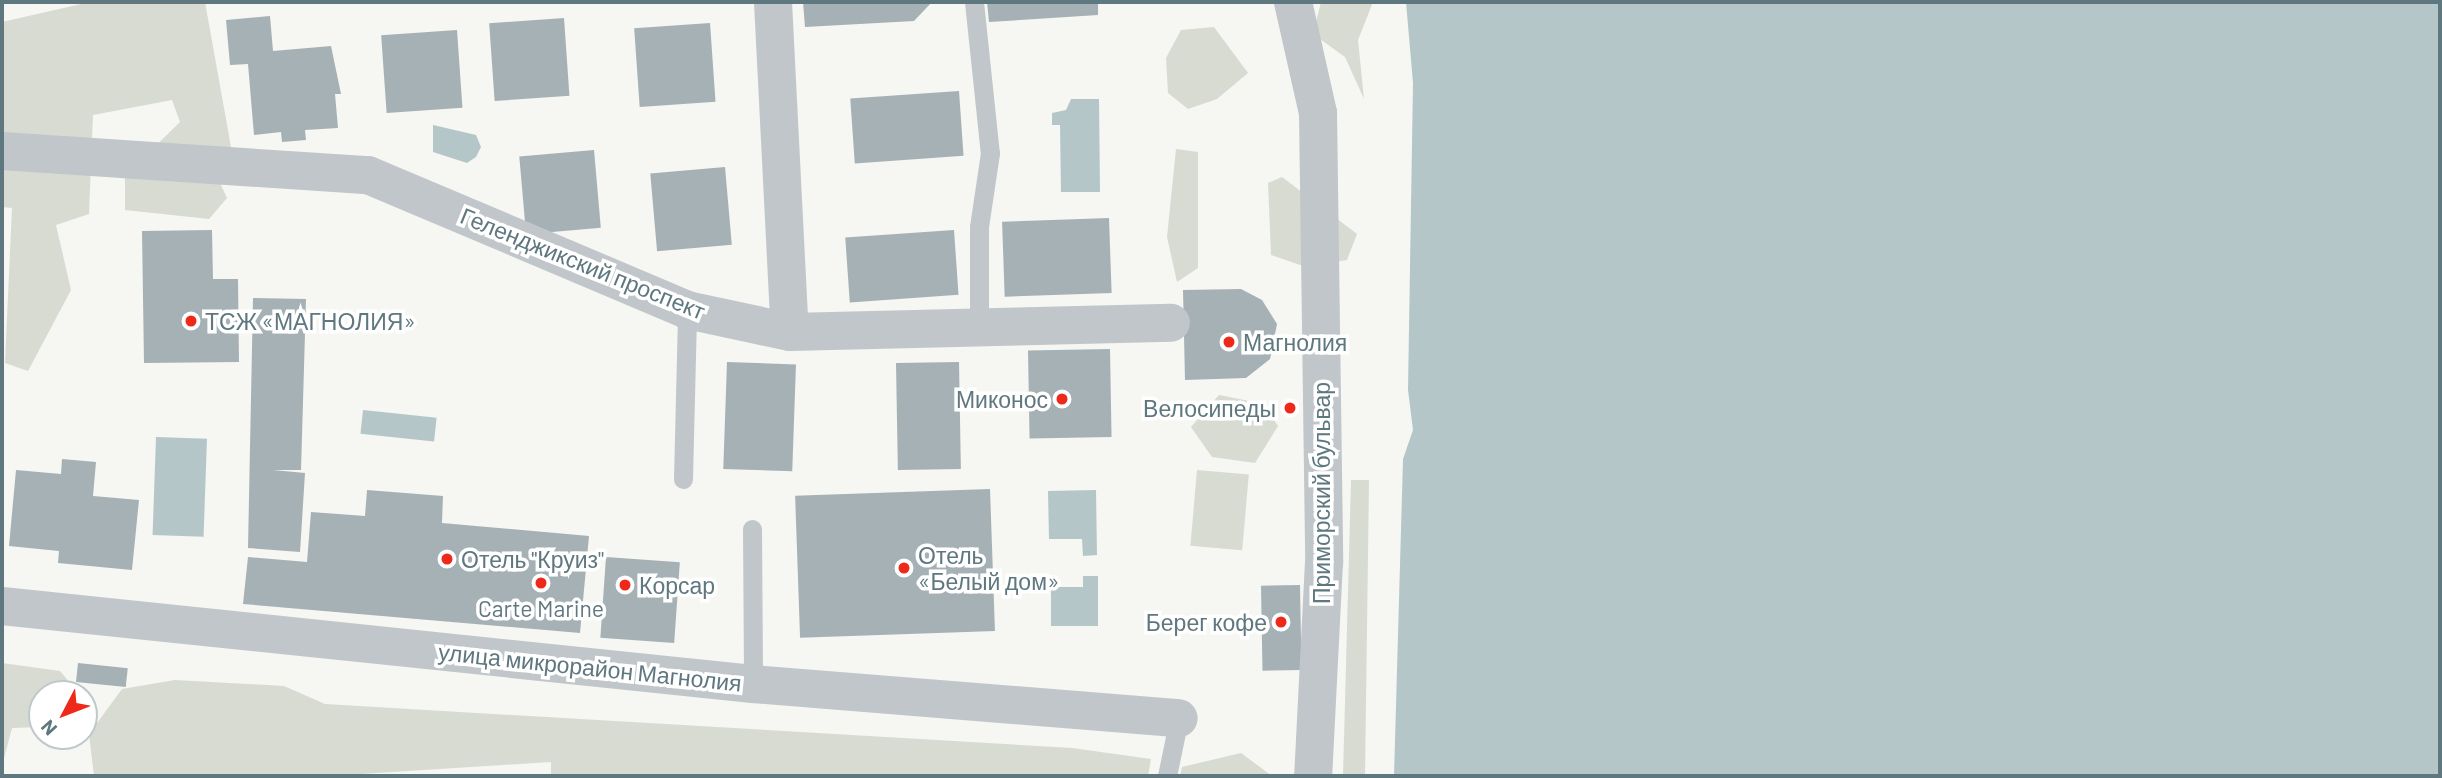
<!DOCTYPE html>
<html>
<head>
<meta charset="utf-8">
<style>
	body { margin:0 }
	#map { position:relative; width:2442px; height:778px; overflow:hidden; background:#f6f6f2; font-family:Barlow,sans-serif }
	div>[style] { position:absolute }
	.green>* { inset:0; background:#d7dbd1; transform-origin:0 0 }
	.water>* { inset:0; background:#b4c6c7; transform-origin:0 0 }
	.building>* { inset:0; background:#a5b1b5; transform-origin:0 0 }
	.lane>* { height:19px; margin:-9.5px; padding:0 9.5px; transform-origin:9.5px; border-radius:9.5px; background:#c0c6c9 }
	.street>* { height:38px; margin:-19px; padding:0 19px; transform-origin:19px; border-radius:19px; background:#c0c6c9 }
	.dots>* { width:19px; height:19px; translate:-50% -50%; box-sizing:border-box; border:4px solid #fff; border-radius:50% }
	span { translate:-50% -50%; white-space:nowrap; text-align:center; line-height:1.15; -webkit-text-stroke:7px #fff; paint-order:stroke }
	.street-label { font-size:23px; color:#5f777f }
	.poi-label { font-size:23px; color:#5f777f }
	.left { translate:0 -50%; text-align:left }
	.right { translate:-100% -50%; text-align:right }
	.frame { position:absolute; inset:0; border:4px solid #5f777f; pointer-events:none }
	.north { position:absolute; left:28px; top:680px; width:70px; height:70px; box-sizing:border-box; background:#fff; border:2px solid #bfc9cc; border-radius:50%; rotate:228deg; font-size:19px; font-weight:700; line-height:28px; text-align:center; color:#5f777f }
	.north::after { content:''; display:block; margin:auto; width:24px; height:32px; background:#ee291a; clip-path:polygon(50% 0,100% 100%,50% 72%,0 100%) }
</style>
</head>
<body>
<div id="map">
	<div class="green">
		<div style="clip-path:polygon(90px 2px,205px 2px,231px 147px,213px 168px,227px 198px,209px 219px,125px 210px,125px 176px,180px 122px,172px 100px,93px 115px,89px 214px,56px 225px,71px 290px,28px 371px,5px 363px,12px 208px,2px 207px,2px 22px)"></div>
		<div style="clip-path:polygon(1321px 2px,1373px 2px,1358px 40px,1364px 99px,1345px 57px,1313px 34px)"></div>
		<div style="clip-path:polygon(1214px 27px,1248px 73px,1217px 99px,1188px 109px,1168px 93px,1166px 58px,1181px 30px)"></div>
		<div style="clip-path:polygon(1176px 149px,1198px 152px,1198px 268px,1177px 282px,1167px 237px)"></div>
		<div style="clip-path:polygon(1282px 177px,1357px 234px,1347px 260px,1306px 267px,1271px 255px,1268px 183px)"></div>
		<div style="clip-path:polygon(1219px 395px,1264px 404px,1278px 426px,1255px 463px,1212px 457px,1191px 427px)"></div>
		<div style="left:1197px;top:470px;width:52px;height:76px;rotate:5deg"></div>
		<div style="clip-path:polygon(1351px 480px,1369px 480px,1365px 776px,1343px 776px)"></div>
		<div style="clip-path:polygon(2px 663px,60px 671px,79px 694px,42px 694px,42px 727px,12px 728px,2px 766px)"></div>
		<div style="clip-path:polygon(175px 680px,284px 686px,325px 704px,1072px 748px,1151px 759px,1148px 776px,551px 776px,551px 762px,330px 776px,94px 776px,89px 734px,122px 689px)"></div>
		<div style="clip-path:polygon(1241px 753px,1272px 776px,1180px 776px,1182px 767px)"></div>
	</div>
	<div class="water">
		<div style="clip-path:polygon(1406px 2px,2440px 2px,2440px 776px,1394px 776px,1403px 459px,1413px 430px,1408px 390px,1413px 83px)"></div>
		<div style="clip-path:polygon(1071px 99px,1099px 99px,1100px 192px,1061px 192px,1060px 125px,1052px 125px,1052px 113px,1066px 110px)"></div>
		<div style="clip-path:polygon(433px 125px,476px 135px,481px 147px,476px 157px,467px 163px,433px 152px)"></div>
		<div style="left:363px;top:410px;width:74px;height:24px;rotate:6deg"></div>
		<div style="left:156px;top:437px;width:51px;height:98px;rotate:2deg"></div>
		<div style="clip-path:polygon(1096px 490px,1097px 555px,1083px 556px,1082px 539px,1049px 539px,1048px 491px)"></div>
		<div style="clip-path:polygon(1083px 576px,1098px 576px,1098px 626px,1051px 626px,1051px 587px,1083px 587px)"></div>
	</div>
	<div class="building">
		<div style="clip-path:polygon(803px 2px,932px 2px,914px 21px,805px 27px)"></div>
		<div style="clip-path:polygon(987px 2px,1098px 2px,1098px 15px,989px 22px)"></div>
		<div style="clip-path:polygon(270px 16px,273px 51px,331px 46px,341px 94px,335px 94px,338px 128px,305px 130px,306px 140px,282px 142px,281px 132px,254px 135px,248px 64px,230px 65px,226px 20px)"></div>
		<div style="left:564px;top:18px;width:78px;height:75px;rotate:86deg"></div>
		<div style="left:710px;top:23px;width:79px;height:76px;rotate:86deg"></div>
		<div style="left:457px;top:30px;width:78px;height:76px;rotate:86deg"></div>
		<div style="left:959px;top:91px;width:65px;height:109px;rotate:86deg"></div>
		<div style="left:594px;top:150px;width:78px;height:75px;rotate:85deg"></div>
		<div style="left:725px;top:167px;width:78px;height:75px;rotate:85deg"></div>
		<div style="left:1109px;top:218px;width:75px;height:107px;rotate:88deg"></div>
		<div style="clip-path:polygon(212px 230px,213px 279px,238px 279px,239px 362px,144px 363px,142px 231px)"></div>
		<div style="left:954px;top:230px;width:65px;height:109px;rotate:86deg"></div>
		<div style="clip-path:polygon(1241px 289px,1262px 300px,1277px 324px,1270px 359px,1246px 378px,1185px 380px,1183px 290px)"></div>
		<div style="clip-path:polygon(253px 298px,306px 299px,301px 470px,273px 470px,305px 473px,300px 552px,248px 548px)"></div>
		<div style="left:1110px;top:349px;width:88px;height:82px;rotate:89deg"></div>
		<div style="left:727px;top:362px;width:69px;height:107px;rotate:2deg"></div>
		<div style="left:959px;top:362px;width:107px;height:63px;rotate:89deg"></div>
		<div style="clip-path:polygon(62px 459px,96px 462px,93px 496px,139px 500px,132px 570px,58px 563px,59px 551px,9px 546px,16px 470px,61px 474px)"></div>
		<div style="left:990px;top:489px;width:142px;height:195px;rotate:88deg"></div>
		<div style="clip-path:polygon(367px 490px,443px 496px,442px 523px,589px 536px,580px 633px,243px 604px,248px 557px,307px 562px,311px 512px,365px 516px)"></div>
		<div style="left:606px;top:557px;width:74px;height:81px;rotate:4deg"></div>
		<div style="left:1300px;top:585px;width:85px;height:39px;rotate:89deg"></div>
		<div style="left:78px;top:663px;width:50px;height:19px;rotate:6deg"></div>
	</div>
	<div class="lane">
		<div style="left:974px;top:2px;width:152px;rotate:84deg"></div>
		<div style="left:990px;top:153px;width:75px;rotate:98.5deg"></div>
		<div style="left:979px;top:227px;width:101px;rotate:90deg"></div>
		<div style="left:683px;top:479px;width:169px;rotate:-88.6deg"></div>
		<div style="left:752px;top:529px;width:155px;rotate:89.6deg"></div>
		<div style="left:1167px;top:776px;width:59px;rotate:-78.3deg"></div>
	</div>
	<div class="street">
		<div style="left:773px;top:2px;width:330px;rotate:87.1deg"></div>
		<div style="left:1293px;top:2px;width:114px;rotate:77.3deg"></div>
		<div style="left:1318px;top:113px;width:449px;rotate:89.2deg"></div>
		<div style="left:1324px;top:562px;width:214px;rotate:92.9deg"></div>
		<div style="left:2px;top:151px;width:367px;rotate:3.8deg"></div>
		<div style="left:368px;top:175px;width:346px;rotate:22.9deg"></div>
		<div style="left:687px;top:310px;width:105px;rotate:12.1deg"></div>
		<div style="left:790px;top:332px;width:381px;rotate:-1.4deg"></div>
		<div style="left:2px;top:606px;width:755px;rotate:5.93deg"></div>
		<div style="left:753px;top:684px;width:427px;rotate:4.6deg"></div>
	</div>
	<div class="dots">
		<div style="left:191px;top:321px;background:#ee291a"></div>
		<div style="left:1229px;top:342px;background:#ee291a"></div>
		<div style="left:1062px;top:399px;background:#ee291a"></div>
		<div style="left:1290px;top:408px;background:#ee291a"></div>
		<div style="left:447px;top:559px;background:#ee291a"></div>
		<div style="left:904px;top:568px;background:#ee291a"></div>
		<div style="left:541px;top:583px;background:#ee291a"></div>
		<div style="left:625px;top:585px;background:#ee291a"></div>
		<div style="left:1281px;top:622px;background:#ee291a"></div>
	</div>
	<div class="street-label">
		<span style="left:583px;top:263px;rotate:22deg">Геленджикский проспект</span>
		<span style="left:1321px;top:493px;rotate:-90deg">Приморский бульвар</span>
		<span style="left:590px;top:667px;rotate:6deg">улица микрорайон Магнолия</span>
	</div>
	<div class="poi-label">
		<span class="left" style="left:205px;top:321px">ТСЖ «МАГНОЛИЯ»</span>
		<span class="left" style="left:1243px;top:342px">Магнолия</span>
		<span class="right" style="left:1048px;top:399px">Миконос</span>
		<span class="right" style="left:1276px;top:408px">Велосипеды</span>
		<span class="left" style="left:918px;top:568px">Отель<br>«Белый дом»</span>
		<span class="left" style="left:461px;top:559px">Отель "Круиз"</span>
		<span class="left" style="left:639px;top:585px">Корсар</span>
		<span style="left:541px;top:608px">Carte Marine</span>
		<span class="right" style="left:1267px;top:622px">Берег кофе</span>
	</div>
	<div class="frame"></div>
	<div class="north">N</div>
</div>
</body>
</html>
